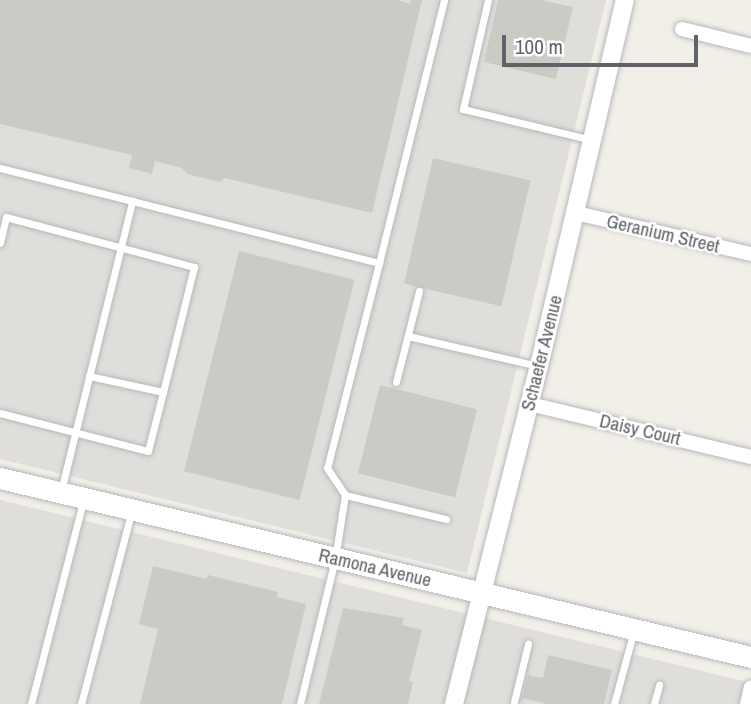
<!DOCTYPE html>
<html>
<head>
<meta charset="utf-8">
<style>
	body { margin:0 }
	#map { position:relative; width:751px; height:704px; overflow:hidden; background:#f1efe8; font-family:"Archivo Narrow",sans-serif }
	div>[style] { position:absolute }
	.industrial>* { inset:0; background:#e0deda }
	.building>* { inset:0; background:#cccac5; transform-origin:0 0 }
	.roads { filter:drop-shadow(0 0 2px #b5b8bc) drop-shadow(0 0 2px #b5b8bc) }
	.service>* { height:7px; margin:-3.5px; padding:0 3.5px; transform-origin:3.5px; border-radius:3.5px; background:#fff }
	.minor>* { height:14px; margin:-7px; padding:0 7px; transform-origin:7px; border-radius:7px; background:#fff }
	.tertiary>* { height:18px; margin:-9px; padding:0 9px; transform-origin:9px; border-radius:9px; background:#fff }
	.secondary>* { height:21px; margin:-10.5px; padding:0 10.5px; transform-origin:10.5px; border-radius:10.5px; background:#fff }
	span { translate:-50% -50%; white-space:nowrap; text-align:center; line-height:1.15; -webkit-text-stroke:5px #fff; paint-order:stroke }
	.street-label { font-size:19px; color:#5f6368 }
	.scale { position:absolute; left:502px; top:35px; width:196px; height:32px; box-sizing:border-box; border:4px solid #5f6368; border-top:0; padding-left:9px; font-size:21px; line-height:24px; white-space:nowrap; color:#5f6368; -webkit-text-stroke:5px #fff; paint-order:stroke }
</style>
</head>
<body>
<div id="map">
	<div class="industrial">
		<div style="clip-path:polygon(0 0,606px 0,467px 573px,0 459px)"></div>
		<div style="clip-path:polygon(0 500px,751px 683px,751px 704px,0 704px)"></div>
	</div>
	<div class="building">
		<div style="clip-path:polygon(0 0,397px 0,410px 4px,411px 0,422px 0,372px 213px,225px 178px,220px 182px,187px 174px,182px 168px,155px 161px,152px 174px,129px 168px,132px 155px,0 124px)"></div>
		<div style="clip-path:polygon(498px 0,541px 0,573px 7px,556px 79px,484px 62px)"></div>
		<div style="left:433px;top:158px;width:100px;height:129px;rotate:13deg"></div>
		<div style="left:239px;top:251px;width:119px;height:227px;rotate:14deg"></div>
		<div style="left:380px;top:385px;width:100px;height:91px;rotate:14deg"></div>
		<div style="clip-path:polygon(153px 566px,207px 579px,208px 575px,278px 592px,277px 597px,306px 604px,282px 704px,140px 704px,158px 629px,139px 624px)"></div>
		<div style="clip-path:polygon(343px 608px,404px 618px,402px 625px,422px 630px,409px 681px,413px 682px,408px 704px,319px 704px)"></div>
		<div style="clip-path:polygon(548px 655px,612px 670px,604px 704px,547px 704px,522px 698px,528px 675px,543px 678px)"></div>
	</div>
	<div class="roads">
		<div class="service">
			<div style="left:488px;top:0;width:112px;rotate:102.9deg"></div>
			<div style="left:463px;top:109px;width:133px;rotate:13.5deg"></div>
			<div style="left:0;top:168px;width:136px;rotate:14deg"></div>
			<div style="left:0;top:243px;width:27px;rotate:-77deg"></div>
			<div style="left:6px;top:217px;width:195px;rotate:14.9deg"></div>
			<div style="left:194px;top:267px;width:129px;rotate:103.9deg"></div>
			<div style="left:163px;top:392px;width:76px;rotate:-167.8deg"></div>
			<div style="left:379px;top:263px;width:271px;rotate:-76.1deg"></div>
			<div style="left:408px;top:336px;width:133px;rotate:13deg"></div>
			<div style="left:396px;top:382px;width:94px;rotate:-75.8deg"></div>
			<div style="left:0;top:413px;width:153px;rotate:14.4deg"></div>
			<div style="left:148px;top:451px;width:61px;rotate:-75.7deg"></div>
			<div style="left:61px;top:491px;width:299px;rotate:-76.2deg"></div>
			<div style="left:132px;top:201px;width:255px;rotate:14.1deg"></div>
			<div style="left:379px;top:263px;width:211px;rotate:104.2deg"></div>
			<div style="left:327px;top:468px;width:32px;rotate:56deg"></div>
			<div style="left:345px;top:495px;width:65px;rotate:98.9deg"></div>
			<div style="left:335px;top:559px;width:149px;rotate:103.6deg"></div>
			<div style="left:345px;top:495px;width:104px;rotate:13.4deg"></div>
			<div style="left:514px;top:702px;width:60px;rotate:-76.4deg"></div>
			<div style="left:31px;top:704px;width:209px;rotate:-75.6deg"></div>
			<div style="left:81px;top:704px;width:201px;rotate:-75.3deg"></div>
			<div style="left:614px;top:704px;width:77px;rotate:-74.9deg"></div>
			<div style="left:654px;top:704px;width:20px;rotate:-75deg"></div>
		</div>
		<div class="minor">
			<div style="left:682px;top:29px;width:71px;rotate:13.8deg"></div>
			<div style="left:576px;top:213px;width:180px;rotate:13.2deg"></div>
			<div style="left:530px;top:404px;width:227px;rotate:13.5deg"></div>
			<div style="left:747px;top:704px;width:17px;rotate:-77deg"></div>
		</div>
		<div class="tertiary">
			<div style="left:454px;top:704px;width:349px;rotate:-75.9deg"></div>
			<div style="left:539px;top:366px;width:376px;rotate:-76.8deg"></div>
		</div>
		<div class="secondary">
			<div style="left:0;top:478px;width:772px;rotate:13.41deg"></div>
		</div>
	</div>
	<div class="street-label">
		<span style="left:663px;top:234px;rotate:13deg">Geranium Street</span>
		<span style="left:542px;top:353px;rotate:-76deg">Schaefer Avenue</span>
		<span style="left:640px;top:430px;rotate:13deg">Daisy Court</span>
		<span style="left:375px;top:568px;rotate:13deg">Ramona Avenue</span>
	</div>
	<div class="scale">100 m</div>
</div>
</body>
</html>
